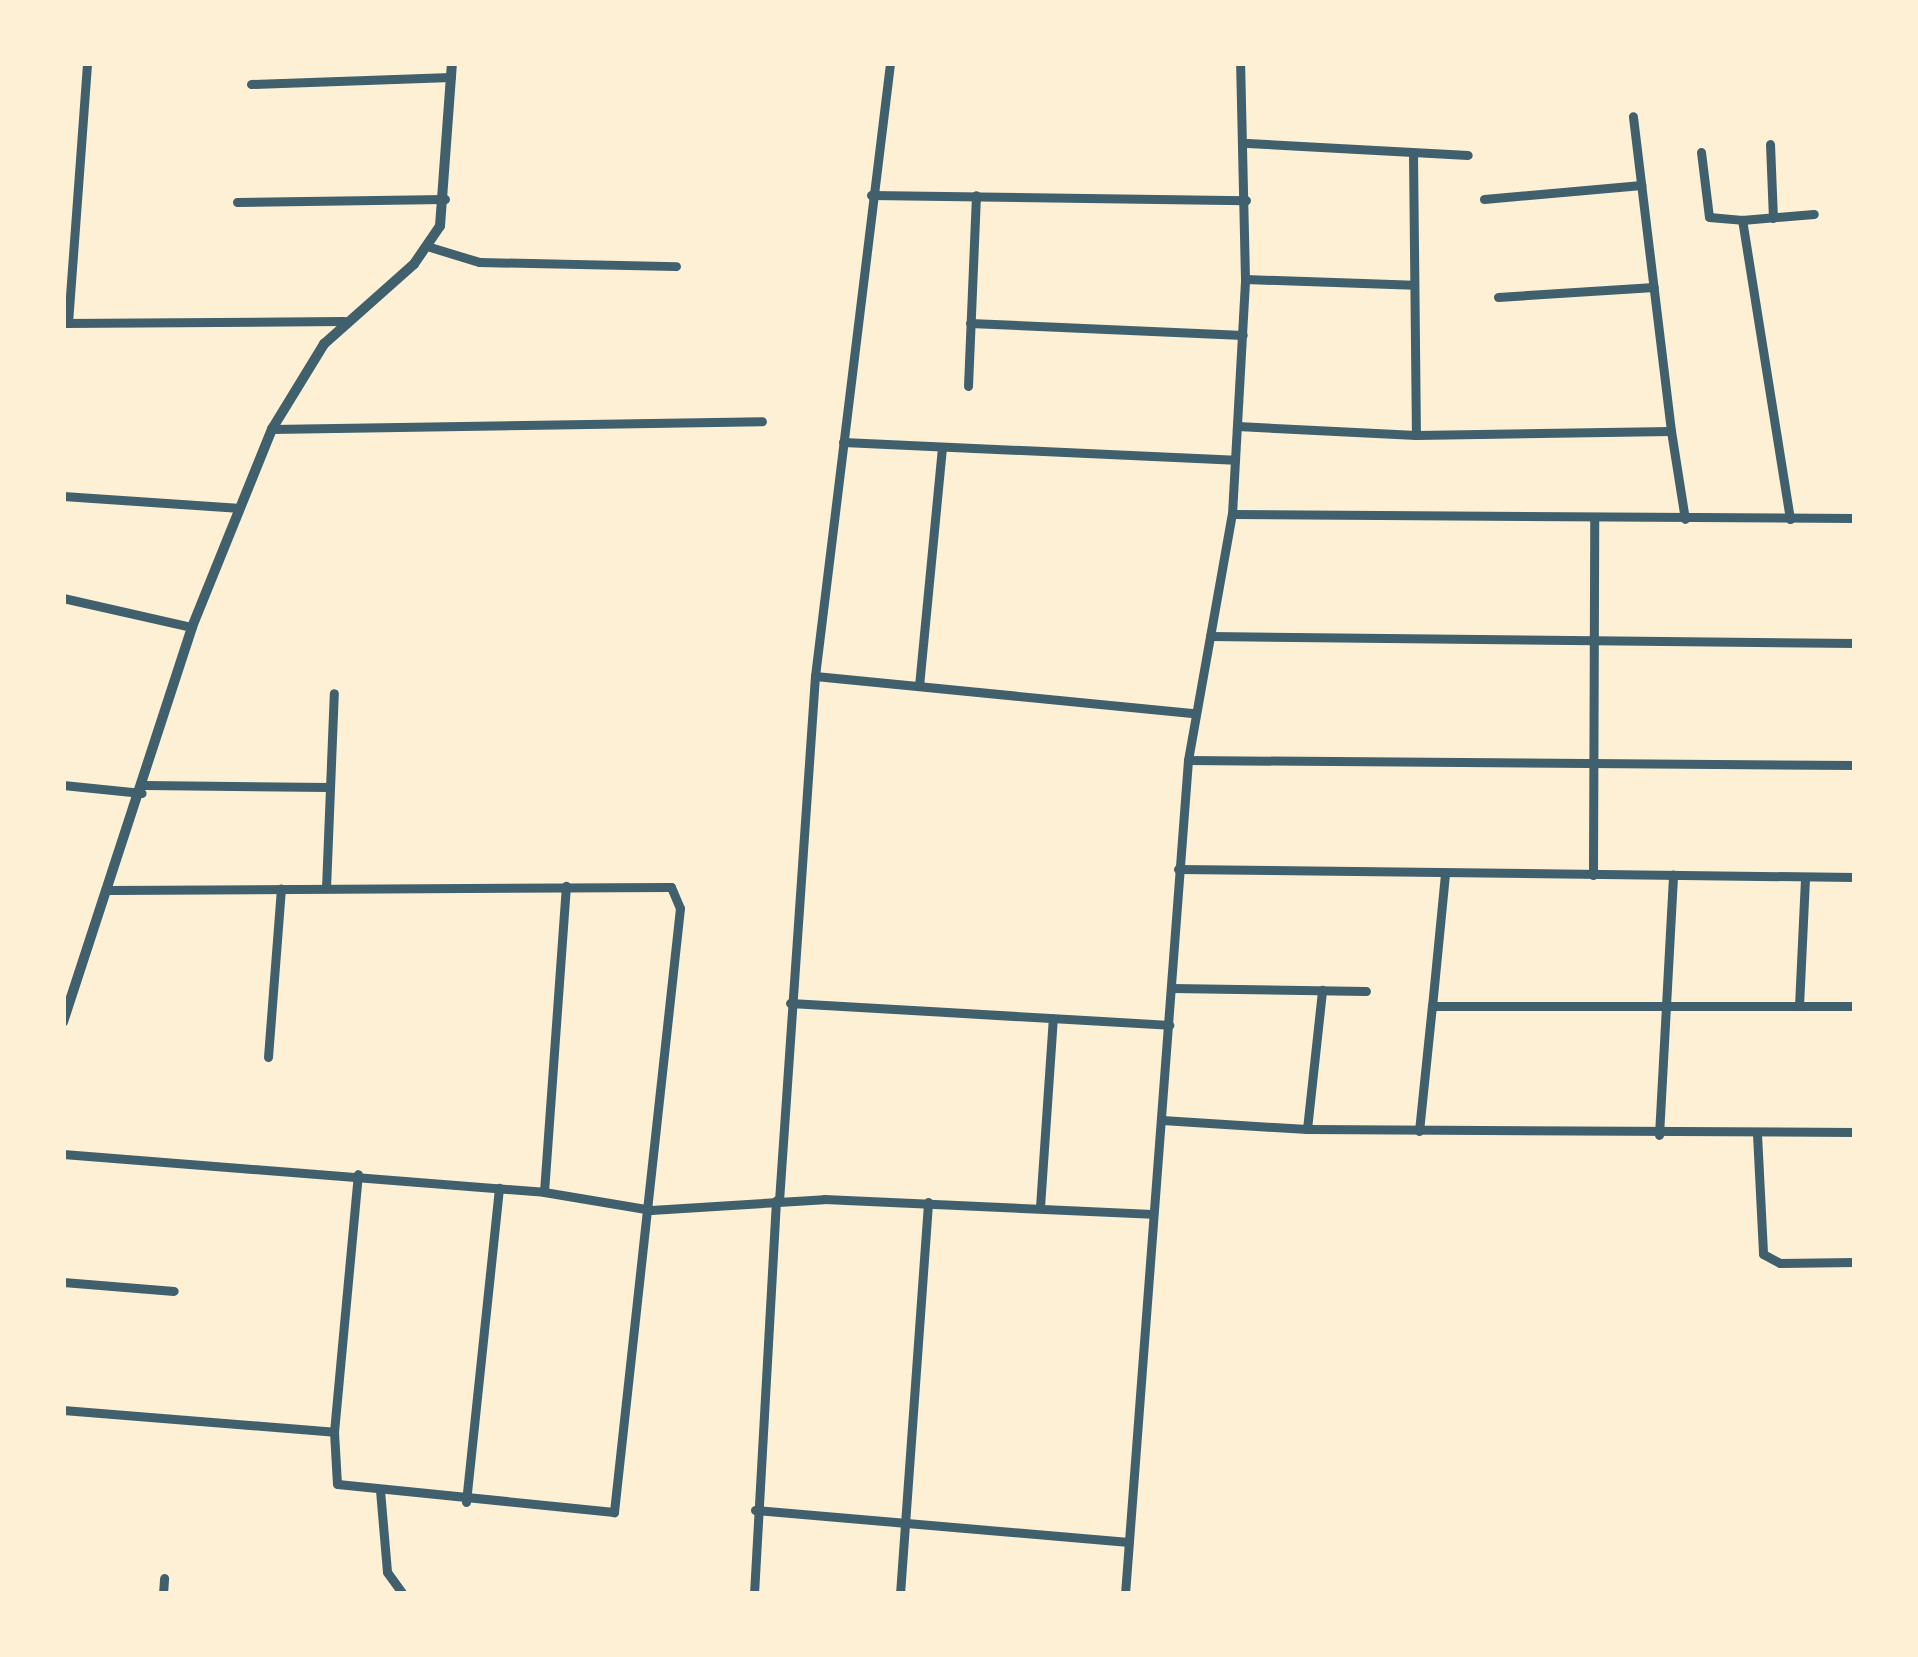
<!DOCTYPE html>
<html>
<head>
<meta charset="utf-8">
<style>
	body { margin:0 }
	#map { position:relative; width:1918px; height:1657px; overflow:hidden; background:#fdf0d5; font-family:Mulish,sans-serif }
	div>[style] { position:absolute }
	.minor>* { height:9px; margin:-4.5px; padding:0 4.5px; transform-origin:4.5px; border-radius:4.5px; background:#3f606c }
	.tertiary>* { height:10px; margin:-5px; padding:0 5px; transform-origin:5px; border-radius:5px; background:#3f606c }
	span { translate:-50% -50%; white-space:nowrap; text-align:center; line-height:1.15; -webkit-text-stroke:12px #fdf0d5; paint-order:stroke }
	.frame { position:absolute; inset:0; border:66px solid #fdf0d5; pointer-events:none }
</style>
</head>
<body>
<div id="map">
	<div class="minor">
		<div style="left:251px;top:84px;width:200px;rotate:-2deg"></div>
		<div style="left:1247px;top:143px;width:221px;rotate:3.1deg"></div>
		<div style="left:1770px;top:144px;width:74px;rotate:87.7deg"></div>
		<div style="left:1701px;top:152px;width:65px;rotate:83deg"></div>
		<div style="left:1709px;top:217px;width:33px;rotate:5deg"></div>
		<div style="left:1413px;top:153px;width:282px;rotate:89.4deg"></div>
		<div style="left:871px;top:195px;width:375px;rotate:0.8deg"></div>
		<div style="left:1484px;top:199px;width:158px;rotate:-5.1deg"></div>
		<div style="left:237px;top:202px;width:208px;rotate:-0.8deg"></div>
		<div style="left:430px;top:247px;width:51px;rotate:17deg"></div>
		<div style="left:479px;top:262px;width:197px;rotate:1.2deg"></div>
		<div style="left:1245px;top:279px;width:168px;rotate:2deg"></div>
		<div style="left:1498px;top:297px;width:156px;rotate:-3.7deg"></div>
		<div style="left:63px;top:323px;width:281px;rotate:-0.4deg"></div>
		<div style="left:68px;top:323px;width:261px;rotate:-85.8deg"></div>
		<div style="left:970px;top:323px;width:273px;rotate:2.5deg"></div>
		<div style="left:968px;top:386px;width:191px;rotate:-87.6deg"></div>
		<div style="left:1237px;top:426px;width:179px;rotate:2.9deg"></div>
		<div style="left:1416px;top:435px;width:255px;rotate:-0.9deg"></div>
		<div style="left:1671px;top:431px;width:317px;rotate:-96.9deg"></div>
		<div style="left:272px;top:429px;width:490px;rotate:-0.9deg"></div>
		<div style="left:1671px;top:431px;width:89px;rotate:81deg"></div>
		<div style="left:843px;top:442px;width:392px;rotate:2.6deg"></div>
		<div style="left:63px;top:496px;width:174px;rotate:3.9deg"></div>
		<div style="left:1232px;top:514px;width:623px;rotate:0.37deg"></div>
		<div style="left:1790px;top:519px;width:303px;rotate:-99.1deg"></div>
		<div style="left:1742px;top:220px;width:72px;rotate:-4.8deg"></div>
		<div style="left:63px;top:598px;width:132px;rotate:12.7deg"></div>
		<div style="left:1210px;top:636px;width:645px;rotate:0.62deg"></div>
		<div style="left:815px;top:676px;width:381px;rotate:5.6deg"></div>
		<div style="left:919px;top:686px;width:238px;rotate:-84.5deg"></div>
		<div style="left:1188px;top:760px;width:667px;rotate:0.43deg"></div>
		<div style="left:63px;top:785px;width:79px;rotate:5.8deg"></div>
		<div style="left:144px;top:785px;width:185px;rotate:0.6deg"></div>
		<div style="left:1178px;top:869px;width:677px;rotate:0.68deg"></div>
		<div style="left:1445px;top:874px;width:133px;rotate:95.6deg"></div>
		<div style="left:1432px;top:1006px;width:423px"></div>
		<div style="left:1593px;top:875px;width:357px;rotate:-89.8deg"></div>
		<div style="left:326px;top:888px;width:195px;rotate:-87.7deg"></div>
		<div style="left:110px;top:890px;width:561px;rotate:-0.31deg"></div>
		<div style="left:671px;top:887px;width:23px;rotate:67deg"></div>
		<div style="left:680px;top:908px;width:608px;rotate:96.24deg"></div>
		<div style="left:614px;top:1512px;width:278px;rotate:-174.2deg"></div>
		<div style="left:337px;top:1484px;width:52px;rotate:-93.3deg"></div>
		<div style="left:334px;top:1432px;width:259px;rotate:-84.7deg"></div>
		<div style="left:1172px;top:988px;width:194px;rotate:0.9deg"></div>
		<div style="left:790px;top:1003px;width:380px;rotate:3.3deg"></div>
		<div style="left:1799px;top:1006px;width:129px;rotate:-87.3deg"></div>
		<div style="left:268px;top:1057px;width:169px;rotate:-85.6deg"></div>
		<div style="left:1162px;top:1120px;width:145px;rotate:3.6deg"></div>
		<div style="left:1307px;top:1129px;width:548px;rotate:0.31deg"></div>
		<div style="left:1307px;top:1129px;width:140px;rotate:-83.8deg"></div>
		<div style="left:1419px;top:1131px;width:126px;rotate:-84.1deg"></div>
		<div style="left:1757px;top:1134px;width:120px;rotate:87.1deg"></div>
		<div style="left:1763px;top:1254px;width:19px;rotate:28deg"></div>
		<div style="left:1780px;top:1263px;width:75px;rotate:-0.8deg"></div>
		<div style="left:1659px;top:1135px;width:261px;rotate:-86.9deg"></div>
		<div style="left:63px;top:1154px;width:482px;rotate:4.5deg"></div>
		<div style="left:544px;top:1192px;width:109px;rotate:9.5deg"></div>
		<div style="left:651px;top:1210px;width:173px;rotate:-3.6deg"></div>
		<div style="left:824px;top:1199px;width:328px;rotate:2.6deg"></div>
		<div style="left:544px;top:1192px;width:307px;rotate:-85.9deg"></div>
		<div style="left:779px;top:1201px;width:526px;rotate:-86.08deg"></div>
		<div style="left:815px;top:676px;width:618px;rotate:-83.02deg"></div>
		<div style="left:1040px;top:1207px;width:189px;rotate:-86.1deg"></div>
		<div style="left:63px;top:1282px;width:111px;rotate:4.6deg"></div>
		<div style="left:63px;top:1410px;width:272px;rotate:4.6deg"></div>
		<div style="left:380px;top:1490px;width:82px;rotate:85.1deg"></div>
		<div style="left:387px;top:1572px;width:27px;rotate:54deg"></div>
		<div style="left:466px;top:1502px;width:316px;rotate:-84deg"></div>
		<div style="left:755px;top:1510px;width:375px;rotate:4.9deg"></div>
		<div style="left:163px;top:1594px;width:16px;rotate:-86deg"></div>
		<div style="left:754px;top:1594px;width:394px;rotate:-86.8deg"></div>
		<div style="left:900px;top:1594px;width:393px;rotate:-85.9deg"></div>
		<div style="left:1125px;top:1594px;width:836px;rotate:-85.68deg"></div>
		<div style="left:1188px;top:760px;width:250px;rotate:-79.9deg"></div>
		<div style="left:1232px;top:514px;width:235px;rotate:-86.8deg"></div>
		<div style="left:1245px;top:279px;width:216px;rotate:-91.3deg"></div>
	</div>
	<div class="tertiary">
		<div style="left:63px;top:1022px;width:416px;rotate:-71.9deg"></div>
		<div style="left:192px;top:627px;width:214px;rotate:-68deg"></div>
		<div style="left:272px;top:429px;width:100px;rotate:-58.5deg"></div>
		<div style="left:324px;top:344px;width:120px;rotate:-41.6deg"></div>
		<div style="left:414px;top:264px;width:46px;rotate:-55.6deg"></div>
		<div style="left:440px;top:226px;width:163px;rotate:-85.8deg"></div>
	</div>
	<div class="frame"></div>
</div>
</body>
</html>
